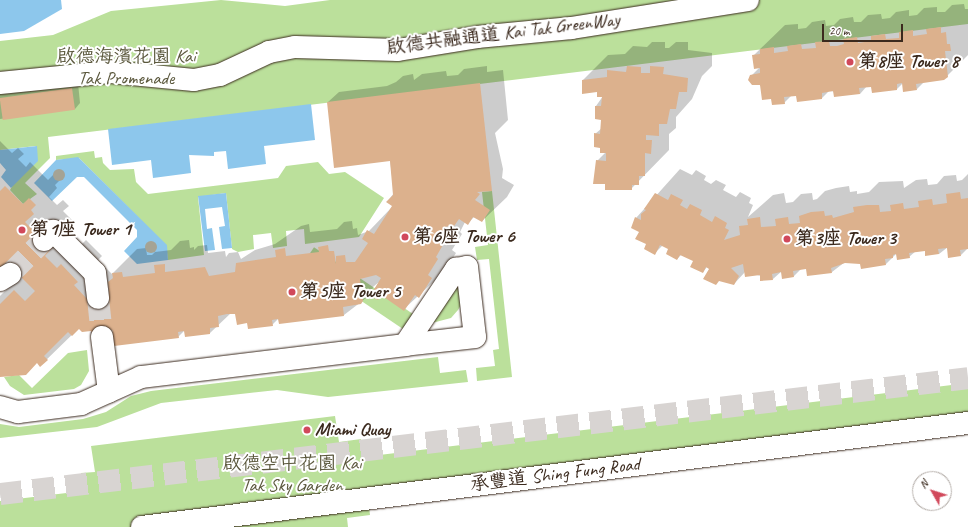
<!DOCTYPE html>
<html>
<head>
<meta charset="utf-8">
<style>
	body { margin:0 }
	#map { position:relative; width:968px; height:527px; overflow:hidden; background:#fff; font-family:Caveat,"LXGW WenKai TC",sans-serif }
	div>[style] { position:absolute }
	.green>* { inset:0; background:#bbe09b; transform-origin:0 0 }
	.water>* { inset:0; background:#8dc7ec }
	.shadow>* { inset:0; background:#0003 }
	.building>* { inset:0; background:#dcb18d; transform-origin:0 0 }
	.minor-tunnel>* { height:22px; margin-top:-11px; transform-origin:0; background:repeating-linear-gradient(90deg,#d8d4d2 0 22px,transparent 0 33px) }
	.roads { filter:drop-shadow(0 0 1px #3b2a1e) drop-shadow(0 0 1px #3b2a1e) }
	.minor>* { height:22px; margin:-11px; padding:0 11px; transform-origin:11px; border-radius:11px; background:#fff }
	.trees>* { width:12px; height:12px; margin:-6px; border-radius:50%; background:#a5a394 }
	.dots>* { width:11px; height:11px; translate:-50% -50%; box-sizing:border-box; border:2px solid #fff; border-radius:50% }
	span { translate:-50% -50%; white-space:nowrap; text-align:center; line-height:1.15; -webkit-text-stroke:4px #fff; paint-order:stroke }
	.street-label { font-size:19px; color:#3b2a1e }
	.park-label { font-size:19px; color:#5b583d }
	.poi-label { font-size:19px; color:#3b2a1e; font-weight:700 }
	.left { translate:0 -50%; text-align:left }
	.north { position:absolute; left:912px; top:471px; width:40px; height:40px; box-sizing:border-box; background:#fff; border:1px solid #b1aaa5; border-radius:50%; rotate:309deg; font-size:11px; font-weight:700; line-height:16px; text-align:center; color:#3b2a1e }
	.north::after { content:''; display:block; margin:auto; width:14px; height:18px; background:#d1495b; clip-path:polygon(50% 0,100% 100%,50% 72%,0 100%) }
	.scale { position:absolute; left:822px; top:24px; width:81px; height:18px; box-sizing:border-box; border:2px solid #3b2a1e; border-top:0; padding-left:5px; font-size:12px; line-height:14px; white-space:nowrap; color:#3b2a1e; -webkit-text-stroke:3px #fff; paint-order:stroke }
</style>
</head>
<body>
<div id="map">
	<div class="green">
		<div style="clip-path:polygon(221px 0,285px 6px,330px 0,968px 0,968px 24px,48px 137px,50px 158px,25px 183px,37px 194px,23px 204px,10px 190px,36px 146px,0 150px,0 41px,53px 35px,111px 11px)"></div>
		<div style="clip-path:polygon(94px 151px,95px 158px,102px 157px,103px 163px,110px 170px,134px 169px,136px 182px,148px 194px,278px 178px,286px 166px,318px 162px,329px 174px,345px 172px,384px 198px,359px 237px,305px 244px,304px 229px,286px 231px,287px 246px,273px 248px,271px 233px,253px 235px,254px 249px,238px 252px,232px 249px,226px 193px,198px 197px,204px 255px,168px 260px,166px 245px,79px 158px,56px 160px,56px 156px)"></div>
		<div style="clip-path:polygon(492px 191px,512px 377px,477px 381px,476px 368px,495px 366px,493px 350px,499px 349px,489px 259px,477px 260px,475px 247px,488px 245px,482px 192px)"></div>
		<div style="clip-path:polygon(457px 280px,463px 301px,458px 310px,451px 318px,432px 323px)"></div>
		<div style="left:416px;top:316px;width:18px;height:123px;rotate:124deg"></div>
		<div style="clip-path:polygon(87px 350px,89px 371px,81px 385px,74px 389px,24px 395px,10px 386px,4px 377px,19px 375px,32px 388px,68px 353px)"></div>
		<div style="clip-path:polygon(438px 357px,440px 373px,466px 370px,468px 382px,328px 397px,277px 390px,161px 403px,97px 427px,0 438px,0 424px,19px 427px,83px 419px,106px 412px,131px 396px,151px 391px)"></div>
		<div style="clip-path:polygon(968px 383px,968px 424px,368px 498px,370px 515px,347px 518px,348px 527px,0 527px,0 501px,83px 491px,81px 473px,95px 472px,91px 446px,335px 416px,339px 442px,361px 439px,363px 457px)"></div>
	</div>
	<div class="water">
		<div style="clip-path:polygon(0 0,61px 0,62px 9px,24px 31px,0 34px)"></div>
		<div style="clip-path:polygon(311px 104px,315px 140px,264px 146px,266px 164px,228px 169px,226px 151px,214px 152px,214px 156px,189px 155px,191px 173px,153px 178px,151px 160px,112px 165px,108px 129px)"></div>
		<div style="clip-path:polygon(37px 146px,38px 161px,11px 188px,1px 177px,6px 170px,0 163px,0 150px)"></div>
		<div style="clip-path:polygon(78px 157px,167px 245px,168px 260px,137px 264px,124px 251px,137px 237px,137px 230px,84px 177px,77px 177px,52px 201px,34px 183px,56px 160px)"></div>
		<div style="clip-path:polygon(226px 193px,232px 248px,222px 249px,219px 227px,225px 226px,222px 207px,205px 209px,207px 229px,212px 228px,215px 250px,205px 251px,198px 196px)"></div>
	</div>
	<div class="shadow">
		<div style="clip-path:polygon(964px 4px,965px 9px,968px 9px,968px 55px,944px 79px,924px 82px,917px 89px,903px 83px,897px 89px,872px 86px,867px 86px,860px 94px,829px 91px,822px 98px,792px 95px,784px 103px,772px 98px,751px 76px,760px 67px,753px 56px,785px 25px,798px 24px,798px 29px,806px 28px,812px 22px,825px 20px,826px 26px,834px 25px,840px 19px,853px 17px,854px 22px,861px 22px,868px 15px,881px 14px,882px 19px,890px 18px,896px 12px,909px 10px,909px 16px,917px 15px,924px 8px,937px 7px,937px 12px,945px 12px,952px 5px)"></div>
		<div style="clip-path:polygon(652px 42px,665px 42px,665px 48px,669px 48px,676px 42px,688px 42px,688px 50px,712px 53px,712px 66px,702px 76px,692px 99px,676px 117px,676px 128px,669px 134px,669px 150px,631px 189px,606px 183px,597px 161px,606px 152px,595px 134px,602px 128px,602px 119px,596px 106px,603px 96px,583px 80px,608px 55px,625px 54px,633px 46px,647px 47px)"></div>
		<div style="clip-path:polygon(evenodd,487px 66px,487px 72px,503px 70px,508px 120px,495px 133px,503px 169px,502px 178px,514px 185px,507px 197px,482px 221px,475px 216px,468px 223px,465px 222px,460px 232px,462px 234px,452px 250px,456px 253px,444px 272px,404px 309px,382px 295px,378px 299px,370px 295px,344px 315px,279px 318px,272px 325px,248px 322px,238px 312px,231px 313px,210px 333px,185px 330px,178px 337px,79px 328px,40px 366px,37px 362px,0 376px,0 296px,20px 276px,0 271px,0 141px,12px 153px,18px 148px,24px 154px,18px 159px,26px 167px,30px 162px,48px 180px,54px 174px,60px 180px,55px 185px,57px 188px,49px 197px,57px 205px,63px 200px,69px 206px,63px 211px,75px 223px,68px 230px,82px 244px,86px 240px,102px 256px,98px 260px,112px 274px,137px 249px,146px 248px,147px 255px,152px 255px,155px 252px,171px 250px,180px 241px,189px 240px,190px 248px,194px 247px,194px 250px,198px 246px,207px 245px,208px 253px,225px 251px,226px 257px,229px 253px,238px 252px,241px 259px,255px 250px,275px 244px,301px 226px,309px 224px,310px 232px,337px 229px,344px 222px,352px 221px,353px 229px,357px 228px,358px 235px,369px 231px,393px 206px,387px 202px,394px 193px,390px 160px,328px 102px,339px 92px,387px 86px,396px 82px,403px 76px,413px 74px,414px 80px,422px 74px,446px 71px,447px 76px,458px 75px,464px 69px,487px 66px,379px 282px,371px 295px,373px 287px,379px 282px)"></div>
		<div style="clip-path:polygon(78px 83px,80px 103px,75px 109px,0 119px,0 93px)"></div>
		<div style="clip-path:polygon(680px 169px,692px 175px,696px 170px,706px 176px,704px 180px,711px 184px,716px 180px,726px 185px,723px 190px,736px 197px,740px 192px,751px 198px,749px 203px,753px 205px,748px 217px,773px 195px,784px 193px,786px 203px,793px 202px,801px 194px,812px 193px,813px 200px,817px 199px,825px 191px,836px 188px,849px 186px,850px 192px,857px 191px,857px 194px,869px 192px,879px 182px,903px 181px,904px 188px,916px 180px,927px 179px,928px 185px,937px 184px,944px 176px,956px 175px,957px 181px,962px 180px,968px 174px,968px 248px,961px 255px,948px 247px,939px 254px,926px 249px,916px 251px,909px 257px,897px 253px,886px 264px,845px 262px,832px 272px,807px 268px,801px 269px,794px 276px,783px 278px,782px 271px,773px 279px,745px 272px,734px 284px,707px 267px,703px 272px,695px 261px,682px 254px,677px 259px,669px 248px,663px 245px,655px 253px,640px 231px,636px 218px)"></div>
	</div>
	<div class="building">
		<div style="clip-path:polygon(941px 27px,941px 33px,946px 32px,947px 44px,950px 44px,951px 51px,945px 51px,948px 77px,944px 80px,916px 84px,917px 90px,903px 92px,902px 83px,897px 84px,897px 90px,872px 93px,871px 87px,859px 88px,860px 94px,834px 97px,833px 91px,822px 93px,822px 99px,797px 102px,796px 96px,784px 97px,785px 104px,772px 105px,771px 99px,762px 100px,760px 85px,752px 85px,748px 80px,750px 75px,760px 73px,760px 68px,754px 69px,752px 55px,760px 54px,760px 49px,774px 47px,774px 53px,788px 51px,787px 46px,801px 44px,802px 49px,816px 48px,815px 42px,829px 41px,830px 46px,837px 46px,844px 44px,843px 39px,857px 37px,858px 43px,871px 41px,871px 36px,885px 34px,886px 39px,899px 38px,899px 32px,913px 30px,913px 36px,927px 34px,926px 29px)"></div>
		<div style="clip-path:polygon(627px 66px,641px 67px,641px 73px,650px 73px,650px 66px,664px 67px,663px 74px,688px 78px,687px 92px,679px 92px,676px 109px,670px 109px,667px 124px,659px 124px,659px 136px,646px 135px,646px 140px,652px 140px,651px 154px,645px 153px,645px 176px,639px 176px,639px 185px,632px 185px,632px 190px,605px 190px,605px 184px,593px 184px,596px 160px,606px 161px,606px 153px,600px 153px,600px 148px,594px 147px,594px 133px,600px 134px,601px 120px,595px 119px,595px 106px,601px 106px,602px 97px,597px 97px,597px 92px,582px 94px,582px 80px,607px 77px,607px 70px,626px 72px)"></div>
		<div style="clip-path:polygon(480px 83px,492px 191px,477px 192px,480px 194px,475px 200px,490px 210px,482px 222px,473px 217px,468px 225px,459px 219px,452px 229px,447px 226px,442px 233px,448px 236px,436px 257px,438px 259px,428px 275px,432px 278px,419px 298px,415px 295px,404px 311px,381px 295px,378px 300px,370px 296px,381px 278px,376px 275px,360px 279px,363px 301px,361px 304px,343px 307px,344px 316px,279px 324px,278px 319px,272px 320px,273px 326px,248px 329px,247px 323px,237px 325px,235px 314px,227px 314px,218px 316px,219px 327px,210px 328px,210px 334px,185px 337px,184px 331px,178px 332px,179px 338px,114px 346px,92px 336px,91px 331px,82px 332px,79px 329px,72px 336px,68px 332px,44px 356px,48px 360px,40px 367px,37px 363px,26px 375px,0 377px,0 304px,14px 290px,25px 301px,35px 291px,22px 278px,3px 271px,0 273px,0 191px,5px 186px,23px 204px,29px 198px,36px 205px,31px 210px,34px 214px,25px 222px,32px 229px,38px 223px,45px 231px,39px 236px,52px 248px,45px 256px,57px 268px,61px 264px,78px 282px,74px 285px,87px 299px,109px 293px,108px 282px,113px 278px,112px 273px,122px 272px,123px 277px,155px 273px,154px 265px,165px 264px,165px 272px,205px 267px,209px 276px,235px 272px,236px 263px,276px 257px,275px 250px,285px 248px,286px 256px,319px 252px,318px 247px,328px 245px,329px 251px,334px 251px,336px 264px,336px 256px,345px 255px,346px 262px,355px 262px,368px 243px,362px 239px,367px 230px,374px 234px,392px 206px,386px 202px,393px 195px,390px 161px,334px 168px,327px 102px)"></div>
		<div style="left:72px;top:88px;width:22px;height:73px;rotate:82deg"></div>
		<div style="clip-path:polygon(960px 192px,961px 199px,968px 198px,968px 249px,960px 250px,961px 256px,948px 258px,947px 248px,938px 249px,939px 254px,925px 256px,925px 251px,909px 253px,910px 258px,897px 260px,896px 254px,893px 255px,893px 258px,885px 259px,886px 265px,861px 269px,860px 264px,845px 263px,831px 268px,832px 273px,807px 276px,806px 269px,793px 271px,794px 277px,782px 279px,781px 272px,772px 274px,773px 280px,760px 281px,760px 275px,745px 277px,743px 264px,731px 268px,739px 276px,734px 285px,719px 281px,716px 285px,703px 279px,709px 269px,706px 267px,703px 273px,690px 267px,693px 261px,680px 255px,677px 260px,666px 254px,668px 249px,660px 245px,655px 255px,644px 249px,646px 244px,635px 239px,639px 232px,631px 228px,635px 217px,641px 220px,641px 214px,646px 210px,644px 209px,655px 193px,668px 200px,671px 194px,683px 200px,680px 205px,687px 209px,690px 204px,702px 210px,700px 215px,712px 222px,715px 216px,727px 223px,725px 228px,729px 230px,724px 240px,740px 235px,739px 226px,748px 225px,747px 219px,760px 217px,761px 227px,776px 226px,775px 219px,788px 217px,789px 224px,800px 223px,799px 216px,811px 212px,824px 211px,825px 216px,832px 215px,833px 218px,854px 212px,853px 207px,867px 205px,879px 205px,880px 212px,891px 211px,890px 205px,903px 203px,904px 209px,919px 207px,918px 201px,932px 199px,933px 205px,947px 203px,946px 194px)"></div>
	</div>
	<div class="minor-tunnel">
		<div style="left:10px;top:274px;width:48px;rotate:-45deg"></div>
		<div style="left:98px;top:298px;width:39px;rotate:84deg"></div>
		<div style="left:0;top:494px;width:975px;rotate:-6.83deg"></div>
	</div>
	<div class="roads">
		<div class="minor">
			<div style="left:0;top:83px;width:112px;rotate:-5.7deg"></div>
			<div style="left:111px;top:72px;width:83px;rotate:5.5deg"></div>
			<div style="left:194px;top:80px;width:26px;rotate:-11deg"></div>
			<div style="left:220px;top:75px;width:54px;rotate:-25.1deg"></div>
			<div style="left:269px;top:52px;width:26px;rotate:-11deg"></div>
			<div style="left:295px;top:47px;width:103px;rotate:1.7deg"></div>
			<div style="left:398px;top:50px;width:80px;rotate:-9.3deg"></div>
			<div style="left:477px;top:37px;width:95px;rotate:-5.4deg"></div>
			<div style="left:572px;top:28px;width:178px;rotate:-9deg"></div>
			<div style="left:44px;top:240px;width:13px;rotate:-45deg"></div>
			<div style="left:53px;top:231px;width:59px;rotate:45deg"></div>
			<div style="left:95px;top:273px;width:25px;rotate:83deg"></div>
			<div style="left:467px;top:267px;width:70px;rotate:83.5deg"></div>
			<div style="left:475px;top:337px;width:70px;rotate:173.5deg"></div>
			<div style="left:405px;top:345px;width:92px;rotate:-56.1deg"></div>
			<div style="left:456px;top:269px;width:11px;rotate:-10deg"></div>
			<div style="left:0;top:280px;width:12px;rotate:-31deg"></div>
			<div style="left:102px;top:337px;width:55px;rotate:82.7deg"></div>
			<div style="left:0;top:407px;width:19px;rotate:16deg"></div>
			<div style="left:18px;top:412px;width:64px;rotate:-7.2deg"></div>
			<div style="left:81px;top:404px;width:66px;rotate:-24.2deg"></div>
			<div style="left:141px;top:377px;width:266px;rotate:-6.9deg"></div>
			<div style="left:142px;top:527px;width:833px;rotate:-7.18deg"></div>
		</div>
	</div>
	<div class="trees">
		<div style="left:59px;top:175px"></div>
		<div style="left:151px;top:247px"></div>
	</div>
	<div class="dots">
		<div style="left:850px;top:62px;background:#d1495b"></div>
		<div style="left:22px;top:230px;background:#d1495b"></div>
		<div style="left:405px;top:237px;background:#d1495b"></div>
		<div style="left:787px;top:239px;background:#d1495b"></div>
		<div style="left:292px;top:292px;background:#d1495b"></div>
		<div style="left:307px;top:430px;background:#d1495b"></div>
	</div>
	<div class="street-label">
		<span style="left:503px;top:34px;rotate:-7deg">啟德共融通道 Kai Tak GreenWay</span>
		<span style="left:555px;top:475px;rotate:-7deg">承豐道 Shing Fung Road</span>
	</div>
	<div class="park-label">
		<span style="left:126px;top:68px">啟德海濱花園 Kai<br>Tak Promenade</span>
		<span style="left:292px;top:475px">啟德空中花園 Kai<br>Tak Sky Garden</span>
	</div>
	<div class="poi-label">
		<span class="left" style="left:858px;top:62px">第8座 Tower 8</span>
		<span class="left" style="left:30px;top:230px">第1座 Tower 1</span>
		<span class="left" style="left:413px;top:237px">第6座 Tower 6</span>
		<span class="left" style="left:795px;top:239px">第3座 Tower 3</span>
		<span class="left" style="left:300px;top:292px">第5座 Tower 5</span>
		<span class="left" style="left:315px;top:430px">Miami Quay</span>
	</div>
	<div class="north">N</div>
	<div class="scale">20 m</div>
</div>
</body>
</html>
